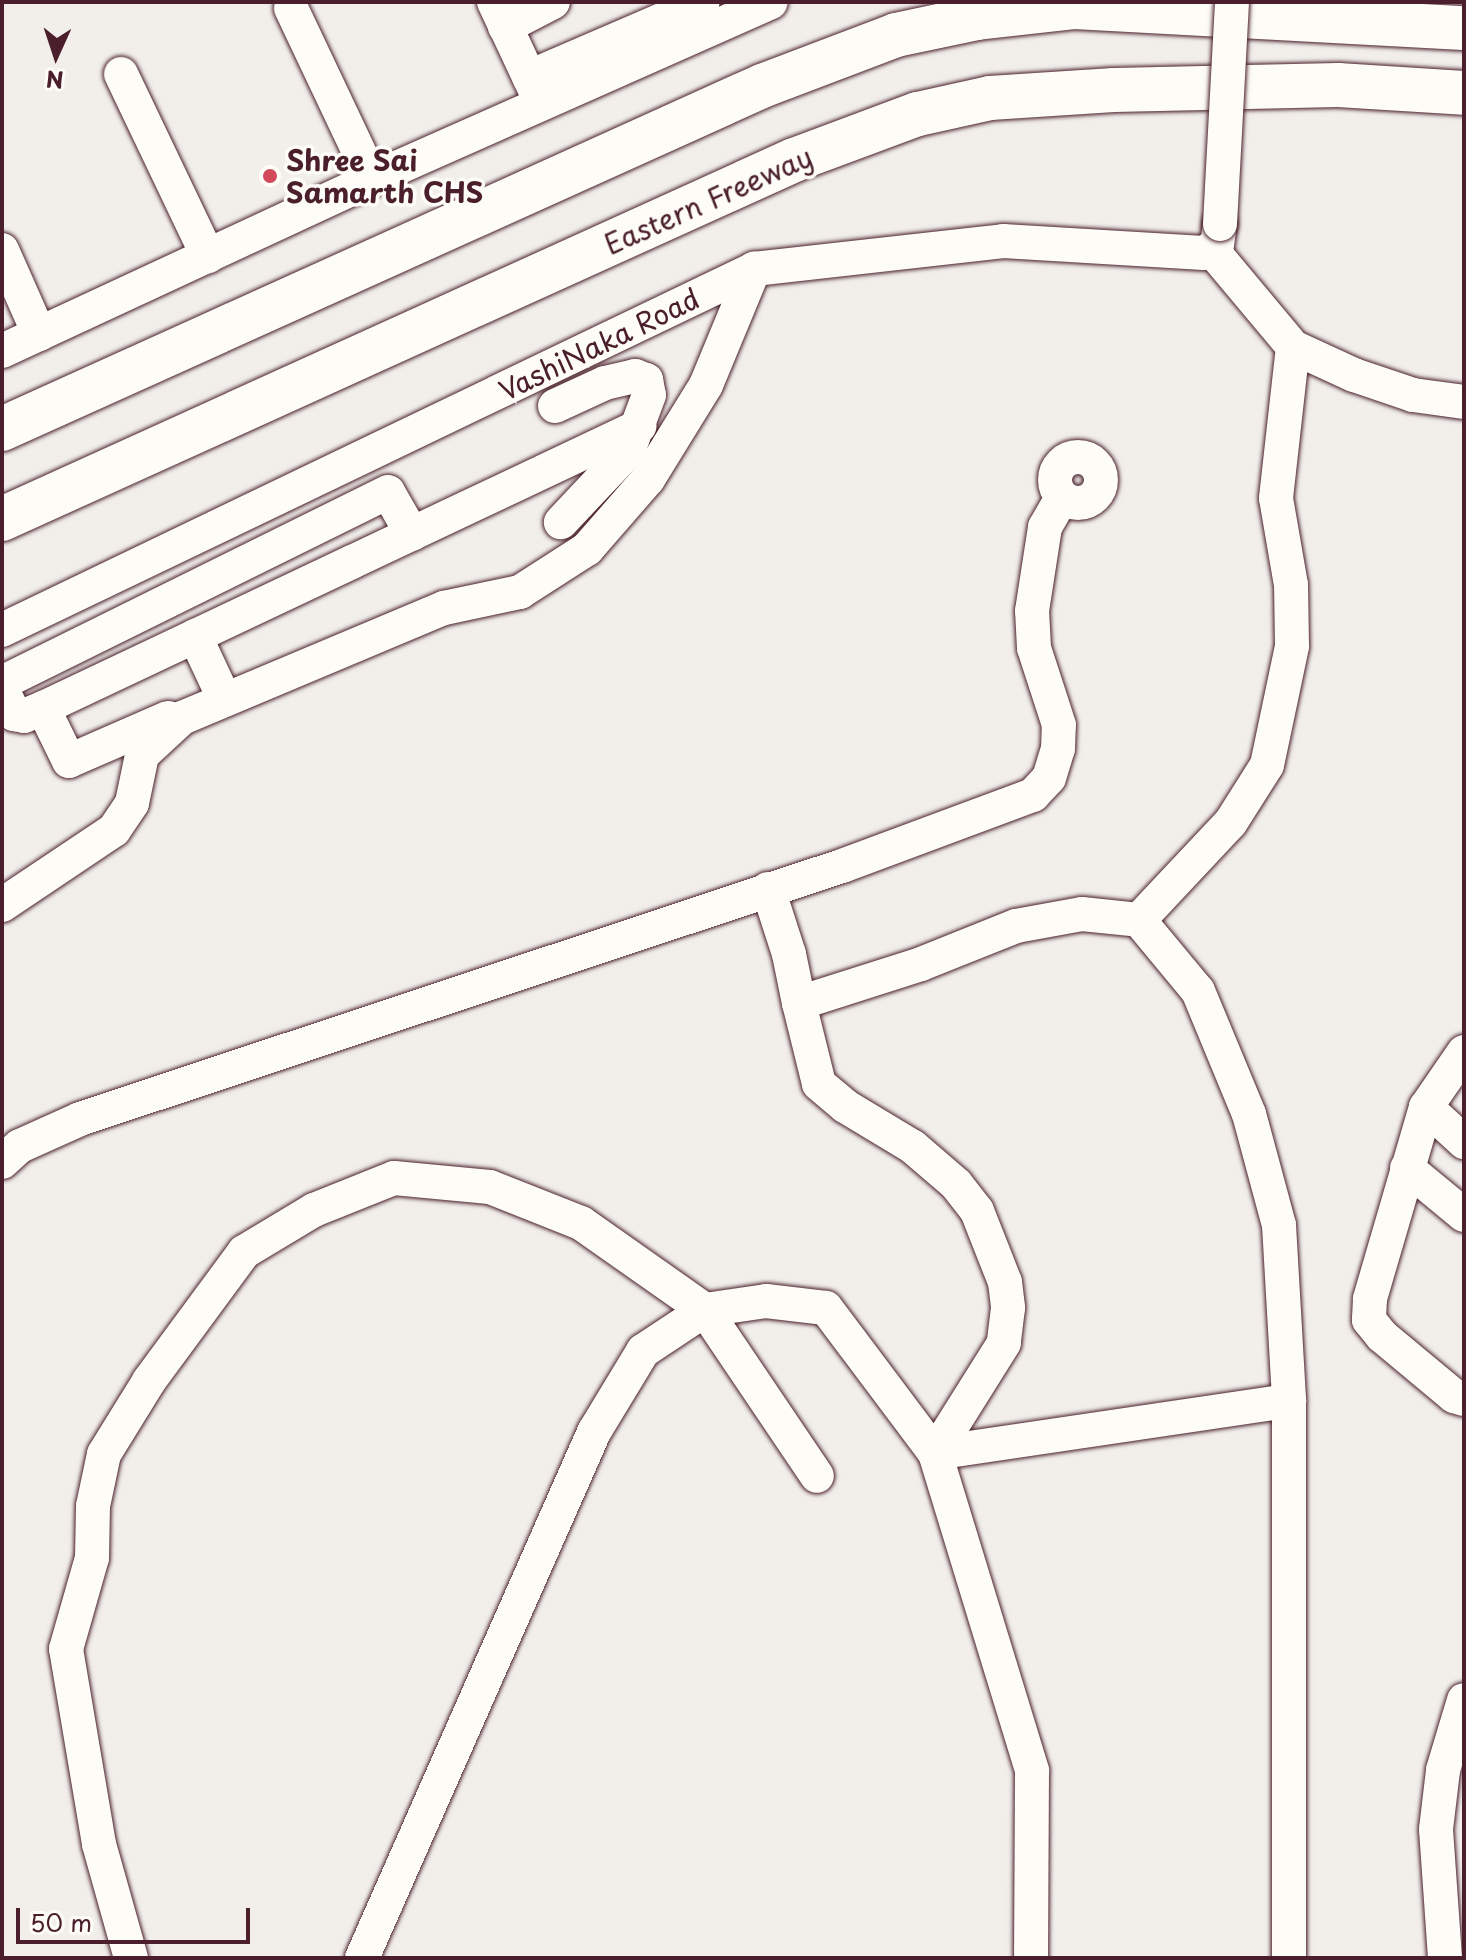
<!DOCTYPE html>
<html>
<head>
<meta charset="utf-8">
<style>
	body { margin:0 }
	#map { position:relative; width:1466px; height:1960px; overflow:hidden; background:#f2efeb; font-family:"Playpen Sans",sans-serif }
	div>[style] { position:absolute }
	.roads { filter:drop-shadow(0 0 2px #4a1f2b) drop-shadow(0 0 2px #4a1f2b) }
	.street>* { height:34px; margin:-17px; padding:0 17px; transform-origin:17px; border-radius:17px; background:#fdfcf7 }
	.street>.ring { margin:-17px; padding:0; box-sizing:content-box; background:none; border:34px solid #fdfcf7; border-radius:50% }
	.highway>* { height:44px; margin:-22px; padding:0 22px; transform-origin:22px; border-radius:22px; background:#fdfcf7 }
	.bridges { filter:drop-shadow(0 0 2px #4a1f2b) drop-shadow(0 0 2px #4a1f2b) }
	.street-bridge>* { height:34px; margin:-17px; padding:0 17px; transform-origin:17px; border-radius:17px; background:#fdfcf7 }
	.dots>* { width:22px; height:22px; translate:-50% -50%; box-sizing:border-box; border:4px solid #fdfcf7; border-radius:50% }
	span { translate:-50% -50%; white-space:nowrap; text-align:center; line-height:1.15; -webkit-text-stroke:7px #fdfcf7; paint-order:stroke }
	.poi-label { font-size:28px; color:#4a1f2b; font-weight:700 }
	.left { translate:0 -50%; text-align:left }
	.street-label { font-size:28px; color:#4a1f2b }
	.frame { position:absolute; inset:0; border:4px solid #4a1f2b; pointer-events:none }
	.north { position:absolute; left:16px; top:16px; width:80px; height:80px; -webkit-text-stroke:6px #fdfcf7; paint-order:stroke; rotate:183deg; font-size:22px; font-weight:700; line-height:32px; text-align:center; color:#4a1f2b }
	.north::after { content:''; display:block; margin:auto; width:28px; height:36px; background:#4a1f2b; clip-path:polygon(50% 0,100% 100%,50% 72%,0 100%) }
	.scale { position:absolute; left:16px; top:1908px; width:234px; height:36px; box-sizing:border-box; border:4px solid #4a1f2b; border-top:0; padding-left:10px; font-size:24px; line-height:28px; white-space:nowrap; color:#4a1f2b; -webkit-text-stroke:6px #fdfcf7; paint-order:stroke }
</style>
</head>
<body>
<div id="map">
	<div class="roads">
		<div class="street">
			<div style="left:494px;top:2px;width:104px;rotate:64.9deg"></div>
			<div style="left:291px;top:8px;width:189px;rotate:64.7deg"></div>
			<div style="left:505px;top:27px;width:54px;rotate:-27.5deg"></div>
			<div style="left:121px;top:74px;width:202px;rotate:64.5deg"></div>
			<div style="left:529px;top:77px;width:189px;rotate:-23.3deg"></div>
			<div style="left:2px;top:250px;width:92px;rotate:66.2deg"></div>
			<div style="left:1212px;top:250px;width:126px;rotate:50.1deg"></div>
			<div style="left:1293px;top:347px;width:67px;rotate:24.7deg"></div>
			<div style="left:1354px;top:375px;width:62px;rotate:18.7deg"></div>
			<div style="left:1413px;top:395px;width:51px;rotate:7.8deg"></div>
			<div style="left:2px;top:351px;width:408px;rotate:-24.9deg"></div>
			<div style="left:372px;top:179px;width:436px;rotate:-23.9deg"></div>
			<div style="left:555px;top:406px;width:55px;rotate:-24.7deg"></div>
			<div style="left:605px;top:383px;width:31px;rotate:-13deg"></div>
			<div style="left:635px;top:376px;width:12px;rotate:20deg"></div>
			<div style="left:646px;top:380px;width:15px;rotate:79deg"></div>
			<div style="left:649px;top:395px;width:60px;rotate:110.6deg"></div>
			<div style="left:628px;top:451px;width:98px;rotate:133.3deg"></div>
			<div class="ring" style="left:1055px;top:457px;width:12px;height:12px"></div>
			<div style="left:412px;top:534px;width:48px;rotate:-119.7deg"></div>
			<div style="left:388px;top:492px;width:425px;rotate:153.7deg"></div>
			<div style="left:7px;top:680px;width:10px;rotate:119deg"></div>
			<div style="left:2px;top:689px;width:28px;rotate:64deg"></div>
			<div style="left:14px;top:714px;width:10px;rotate:11deg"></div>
			<div style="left:24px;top:716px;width:21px;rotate:-23deg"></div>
			<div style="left:43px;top:708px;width:342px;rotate:-25.3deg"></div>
			<div style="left:352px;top:562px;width:318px;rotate:-25.3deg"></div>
			<div style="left:2px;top:630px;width:834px;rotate:-25.64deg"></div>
			<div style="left:754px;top:269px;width:251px;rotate:-6.4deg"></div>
			<div style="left:1003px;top:241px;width:201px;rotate:3.4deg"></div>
			<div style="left:1204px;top:253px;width:15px;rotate:-32deg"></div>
			<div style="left:1217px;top:245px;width:21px;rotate:-82deg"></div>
			<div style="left:195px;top:636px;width:64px;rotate:65deg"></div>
			<div style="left:43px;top:708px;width:59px;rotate:63.9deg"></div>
			<div style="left:69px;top:761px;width:108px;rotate:-23.5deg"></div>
			<div style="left:768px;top:889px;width:68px;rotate:72.1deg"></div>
			<div style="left:789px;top:954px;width:50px;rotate:78.5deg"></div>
			<div style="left:799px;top:1003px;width:128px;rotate:-17.7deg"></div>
			<div style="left:921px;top:964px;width:102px;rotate:-21.8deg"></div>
			<div style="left:1016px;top:926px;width:67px;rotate:-10.3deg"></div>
			<div style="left:1082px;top:914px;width:57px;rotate:6deg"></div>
			<div style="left:1139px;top:920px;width:92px;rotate:50.3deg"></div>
			<div style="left:1198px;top:991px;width:133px;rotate:67.5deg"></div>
			<div style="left:1249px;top:1114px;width:115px;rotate:74.9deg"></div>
			<div style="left:1279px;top:1225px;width:176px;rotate:86.7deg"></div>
			<div style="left:1289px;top:1401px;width:557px;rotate:90deg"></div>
			<div style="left:2px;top:905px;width:135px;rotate:-33.8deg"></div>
			<div style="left:114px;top:830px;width:32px;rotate:-56deg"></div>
			<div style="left:132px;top:803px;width:49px;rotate:-78.2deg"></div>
			<div style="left:142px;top:755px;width:54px;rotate:-42.8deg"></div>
			<div style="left:182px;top:718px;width:284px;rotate:-22.8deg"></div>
			<div style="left:444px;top:608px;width:78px;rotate:-11.9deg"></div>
			<div style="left:520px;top:592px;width:80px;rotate:-32.7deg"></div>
			<div style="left:587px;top:549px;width:93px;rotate:-48.9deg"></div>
			<div style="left:648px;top:479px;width:110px;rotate:-58.3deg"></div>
			<div style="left:706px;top:385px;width:126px;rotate:-67.5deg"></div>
			<div style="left:1139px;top:920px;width:134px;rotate:-46.8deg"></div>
			<div style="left:1231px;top:822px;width:67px;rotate:-57.7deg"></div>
			<div style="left:1267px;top:765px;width:122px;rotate:-78.1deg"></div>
			<div style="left:1292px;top:646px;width:61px;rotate:-90.9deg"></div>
			<div style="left:1291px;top:585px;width:88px;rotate:-99.8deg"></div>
			<div style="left:1276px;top:498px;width:152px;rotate:-83.6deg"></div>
			<div style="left:799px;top:1003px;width:83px;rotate:76.1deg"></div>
			<div style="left:819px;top:1084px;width:34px;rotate:40deg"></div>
			<div style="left:845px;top:1106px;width:79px;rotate:31.1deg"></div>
			<div style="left:913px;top:1147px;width:57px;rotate:40.7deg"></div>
			<div style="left:956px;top:1184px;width:34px;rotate:52deg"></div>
			<div style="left:977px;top:1211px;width:76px;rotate:68.5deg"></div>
			<div style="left:1005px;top:1282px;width:26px;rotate:83deg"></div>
			<div style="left:1008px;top:1308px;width:35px;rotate:97deg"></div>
			<div style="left:1004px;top:1343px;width:130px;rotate:122.1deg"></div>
			<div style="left:1464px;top:1052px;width:67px;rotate:124.6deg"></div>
			<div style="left:1426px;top:1107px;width:200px;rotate:106.3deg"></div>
			<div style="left:1370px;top:1299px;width:21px;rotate:93deg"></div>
			<div style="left:1369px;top:1320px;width:21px;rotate:51deg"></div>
			<div style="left:1382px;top:1336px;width:94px;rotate:39.8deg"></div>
			<div style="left:1454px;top:1396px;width:10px;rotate:17deg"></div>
			<div style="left:1426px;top:1107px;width:52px;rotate:42.6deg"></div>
			<div style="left:2px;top:1162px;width:24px;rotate:-42deg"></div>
			<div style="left:20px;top:1146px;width:66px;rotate:-24.2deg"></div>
			<div style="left:80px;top:1119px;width:803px;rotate:-18.37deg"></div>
			<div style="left:842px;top:866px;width:204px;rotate:-20.4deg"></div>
			<div style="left:1033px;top:795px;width:23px;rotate:-47deg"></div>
			<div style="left:1049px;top:778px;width:30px;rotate:-73deg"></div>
			<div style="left:1058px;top:749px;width:24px;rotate:-88deg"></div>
			<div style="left:1059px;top:725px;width:81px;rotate:-108deg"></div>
			<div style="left:1034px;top:648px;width:37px;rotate:-93deg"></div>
			<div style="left:1032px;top:611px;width:85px;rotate:-81.2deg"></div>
			<div style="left:1045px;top:527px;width:34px;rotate:-60deg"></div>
			<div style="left:1407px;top:1168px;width:74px;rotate:39.5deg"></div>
			<div style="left:935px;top:1453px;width:358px;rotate:-8.4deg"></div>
			<div style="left:131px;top:1958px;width:118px;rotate:-105.7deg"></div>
			<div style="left:99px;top:1844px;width:198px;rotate:-99.6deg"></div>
			<div style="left:66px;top:1649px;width:95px;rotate:-74.1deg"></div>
			<div style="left:92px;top:1558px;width:52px;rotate:-88.9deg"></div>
			<div style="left:93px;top:1506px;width:53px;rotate:-78.1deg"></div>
			<div style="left:104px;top:1454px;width:86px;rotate:-58.3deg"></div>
			<div style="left:149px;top:1381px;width:160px;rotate:-53.6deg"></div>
			<div style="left:244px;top:1252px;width:82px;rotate:-31deg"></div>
			<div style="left:314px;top:1210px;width:86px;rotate:-21.8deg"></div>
			<div style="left:394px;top:1178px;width:96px;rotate:5.4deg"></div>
			<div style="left:490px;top:1187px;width:98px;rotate:21.6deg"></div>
			<div style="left:581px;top:1223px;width:151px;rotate:35.1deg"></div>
			<div style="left:705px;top:1310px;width:62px;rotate:-8.4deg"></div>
			<div style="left:766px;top:1301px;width:60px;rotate:6.7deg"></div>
			<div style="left:826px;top:1308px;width:181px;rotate:53.1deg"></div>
			<div style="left:935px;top:1453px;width:332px;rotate:73deg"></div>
			<div style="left:1032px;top:1771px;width:187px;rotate:90.3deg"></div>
			<div style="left:362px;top:1958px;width:575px;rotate:-66.2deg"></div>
			<div style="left:594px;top:1432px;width:95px;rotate:-58.8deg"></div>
			<div style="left:643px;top:1351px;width:74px;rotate:-33.5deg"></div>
			<div style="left:705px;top:1310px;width:200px;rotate:56deg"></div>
			<div style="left:1445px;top:1958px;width:129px;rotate:-94deg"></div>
			<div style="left:1436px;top:1829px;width:59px;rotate:-83.2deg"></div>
			<div style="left:1443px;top:1770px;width:73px;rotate:-73.3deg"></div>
		</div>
		<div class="highway">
			<div style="left:2px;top:429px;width:834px;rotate:-24.29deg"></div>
			<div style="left:762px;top:86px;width:143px;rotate:-20.8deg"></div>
			<div style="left:896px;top:35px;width:83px;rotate:-11.9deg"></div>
			<div style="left:977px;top:18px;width:97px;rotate:-6.5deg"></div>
			<div style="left:1073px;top:7px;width:392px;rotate:3.1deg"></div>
			<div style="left:2px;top:519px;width:870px;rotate:-24.38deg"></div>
			<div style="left:794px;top:160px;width:132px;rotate:-20.4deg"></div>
			<div style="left:918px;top:114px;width:74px;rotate:-12.5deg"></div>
			<div style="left:990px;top:98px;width:124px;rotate:-3.7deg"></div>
			<div style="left:1114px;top:90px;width:224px;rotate:-1.3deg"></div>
			<div style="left:1338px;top:85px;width:126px;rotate:3.6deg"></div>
		</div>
	</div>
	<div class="bridges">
		<div class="street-bridge">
			<div style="left:1220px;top:224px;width:222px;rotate:-86.9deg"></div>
		</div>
	</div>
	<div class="dots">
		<div style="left:270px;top:176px;background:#d1495b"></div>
	</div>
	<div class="poi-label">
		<span class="left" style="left:286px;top:176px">Shree Sai<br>Samarth CHS</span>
	</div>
	<div class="street-label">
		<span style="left:708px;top:200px;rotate:-24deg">Eastern Freeway</span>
		<span style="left:599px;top:344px;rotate:-26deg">VashiNaka Road</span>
	</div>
	<div class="frame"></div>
	<div class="north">N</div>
	<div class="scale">50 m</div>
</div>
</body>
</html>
